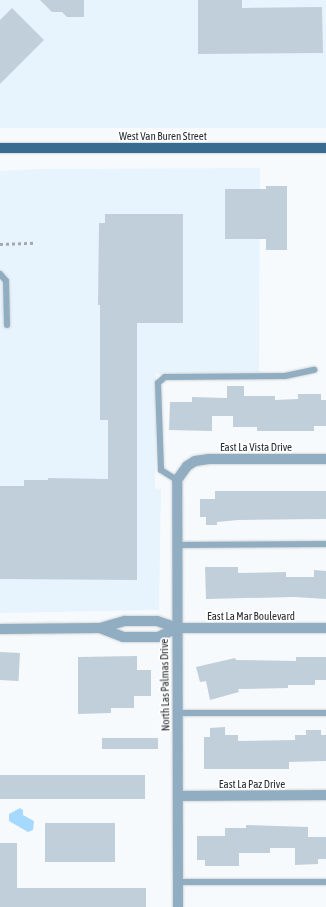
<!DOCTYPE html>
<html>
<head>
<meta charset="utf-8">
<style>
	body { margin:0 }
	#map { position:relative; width:326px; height:907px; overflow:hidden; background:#f7fafc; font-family:"Asap Condensed",sans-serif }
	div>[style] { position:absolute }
	.built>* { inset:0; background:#e7f4fe; transform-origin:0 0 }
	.water>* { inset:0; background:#a5d9ff }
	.building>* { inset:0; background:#c0cfda; transform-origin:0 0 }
	.path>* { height:2.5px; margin-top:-1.25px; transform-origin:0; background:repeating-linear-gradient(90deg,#a5a9ac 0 3px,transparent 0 6px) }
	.roads { filter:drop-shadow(0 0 1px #d1d5d7) drop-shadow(0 0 1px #d1d5d7) }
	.lane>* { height:6px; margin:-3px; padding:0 3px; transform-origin:3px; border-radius:3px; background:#91adc1 }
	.street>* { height:10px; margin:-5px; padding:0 5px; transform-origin:5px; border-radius:5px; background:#91adc1 }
	.primary>* { height:10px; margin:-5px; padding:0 5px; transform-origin:5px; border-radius:5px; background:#376c90 }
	span { translate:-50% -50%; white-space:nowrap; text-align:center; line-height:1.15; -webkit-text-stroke:3.5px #fff; paint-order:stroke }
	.street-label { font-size:11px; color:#262c30 }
</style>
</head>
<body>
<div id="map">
	<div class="built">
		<div style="left:0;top:0;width:326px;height:128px"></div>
		<div style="clip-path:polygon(260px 168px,259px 372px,156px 374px,155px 488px,161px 489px,159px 610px,0 613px,0 171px,39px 169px)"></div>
	</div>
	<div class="water">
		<div style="clip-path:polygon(20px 808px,23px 810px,23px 815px,34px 821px,33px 830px,28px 832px,9px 821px,9px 814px)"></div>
	</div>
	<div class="building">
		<div style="clip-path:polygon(40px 0,84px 0,84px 17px,67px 17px,62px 12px,52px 12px)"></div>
		<div style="clip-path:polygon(198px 0,242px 0,242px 8px,322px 7px,323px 53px,198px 54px)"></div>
		<div style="clip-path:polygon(12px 8px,44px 40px,0 84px,0 20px)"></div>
		<div style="clip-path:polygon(266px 186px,287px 186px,287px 250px,266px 250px,266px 239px,225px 239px,225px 189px,266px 189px)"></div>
		<div style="clip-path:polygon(105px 214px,183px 214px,183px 323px,137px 323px,137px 580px,0 579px,0 486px,24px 486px,24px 480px,48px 480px,48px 478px,108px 479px,108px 420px,100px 420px,100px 305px,98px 305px,99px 223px,105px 223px)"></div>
		<div style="clip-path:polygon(227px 386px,244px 386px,244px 396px,275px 396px,275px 400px,298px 399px,298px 394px,321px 394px,321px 400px,326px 400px,326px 426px,314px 426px,314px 431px,257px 431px,257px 427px,233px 427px,233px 416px,212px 416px,212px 431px,169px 430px,170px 402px,192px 402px,192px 397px,227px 398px)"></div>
		<div style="clip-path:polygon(215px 491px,326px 491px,326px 519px,238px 520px,217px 522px,217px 525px,206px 525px,206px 517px,200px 517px,200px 499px,215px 499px)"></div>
		<div style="clip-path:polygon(205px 567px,238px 567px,238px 573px,286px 572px,286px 577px,314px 577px,314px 570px,326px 571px,326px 599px,294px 597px,206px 599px)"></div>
		<div style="left:0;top:652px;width:20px;height:28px;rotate:3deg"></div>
		<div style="clip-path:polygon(137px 656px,137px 670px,151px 670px,151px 696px,134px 696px,134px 708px,111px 708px,111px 713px,78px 714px,78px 657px)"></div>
		<div style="clip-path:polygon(296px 657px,326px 657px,326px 680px,315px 680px,315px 685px,288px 685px,288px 688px,238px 689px,239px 692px,210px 700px,206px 681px,200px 682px,196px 667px,235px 658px,236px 660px,296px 661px)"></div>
		<div style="clip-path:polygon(225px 727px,225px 735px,238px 735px,238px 741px,295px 740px,295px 735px,306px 735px,306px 730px,321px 730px,321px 735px,326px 735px,326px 761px,289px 762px,289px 769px,204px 769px,204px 737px,210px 737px,210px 728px)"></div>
		<div style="left:102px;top:738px;width:56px;height:11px"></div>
		<div style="left:0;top:775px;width:145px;height:24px"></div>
		<div style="left:45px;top:823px;width:70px;height:39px"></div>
		<div style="clip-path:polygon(246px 825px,308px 827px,308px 837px,326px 837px,326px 859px,318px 859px,318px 864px,295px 865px,295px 848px,270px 848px,270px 853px,239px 853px,239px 866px,205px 866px,205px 860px,197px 860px,197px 836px,225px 836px,225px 828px,246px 828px)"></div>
		<div style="clip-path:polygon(0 843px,17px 843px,17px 888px,146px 888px,146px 907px,0 907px)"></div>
	</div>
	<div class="path">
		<div style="left:0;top:244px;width:35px;rotate:-2deg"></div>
	</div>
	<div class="roads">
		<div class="lane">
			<div style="left:0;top:274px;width:9px;rotate:49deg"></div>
			<div style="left:6px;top:281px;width:44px;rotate:88.7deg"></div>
			<div style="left:177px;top:480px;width:19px;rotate:-148deg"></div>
			<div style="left:161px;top:470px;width:87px;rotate:-92deg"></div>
			<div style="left:158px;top:383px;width:9px;rotate:-41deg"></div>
			<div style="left:165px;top:377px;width:120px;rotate:-0.5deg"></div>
			<div style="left:285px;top:376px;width:30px;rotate:-12deg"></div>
			<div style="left:177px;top:545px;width:149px;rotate:-0.4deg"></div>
			<div style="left:178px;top:713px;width:148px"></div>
			<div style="left:179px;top:882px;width:147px"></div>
		</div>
		<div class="street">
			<div style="left:100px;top:628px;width:25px;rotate:21deg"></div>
			<div style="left:123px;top:637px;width:35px"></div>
			<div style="left:158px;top:637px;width:21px;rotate:-25deg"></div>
			<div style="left:0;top:629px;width:100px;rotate:-0.6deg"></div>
			<div style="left:100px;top:628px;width:26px;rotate:-16deg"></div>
			<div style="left:125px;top:621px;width:32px"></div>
			<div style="left:157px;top:621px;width:21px;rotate:19deg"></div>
			<div style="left:177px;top:628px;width:149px"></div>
			<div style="left:178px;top:796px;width:148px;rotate:-0.4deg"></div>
			<div style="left:178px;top:907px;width:427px;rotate:-90.1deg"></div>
			<div style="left:177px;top:480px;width:17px;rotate:-54deg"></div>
			<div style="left:187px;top:466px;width:9px;rotate:-32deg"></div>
			<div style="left:195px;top:461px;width:14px;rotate:-8deg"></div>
			<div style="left:209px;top:459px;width:117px"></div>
		</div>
		<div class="primary">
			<div style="left:0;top:148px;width:326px"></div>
		</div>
	</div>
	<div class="street-label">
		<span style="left:163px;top:136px">West Van Buren Street</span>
		<span style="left:256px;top:447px">East La Vista Drive</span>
		<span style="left:251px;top:616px">East La Mar Boulevard</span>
		<span style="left:165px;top:685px;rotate:-91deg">North Las Palmas Drive</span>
		<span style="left:252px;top:784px">East La Paz Drive</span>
	</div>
</div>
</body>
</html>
